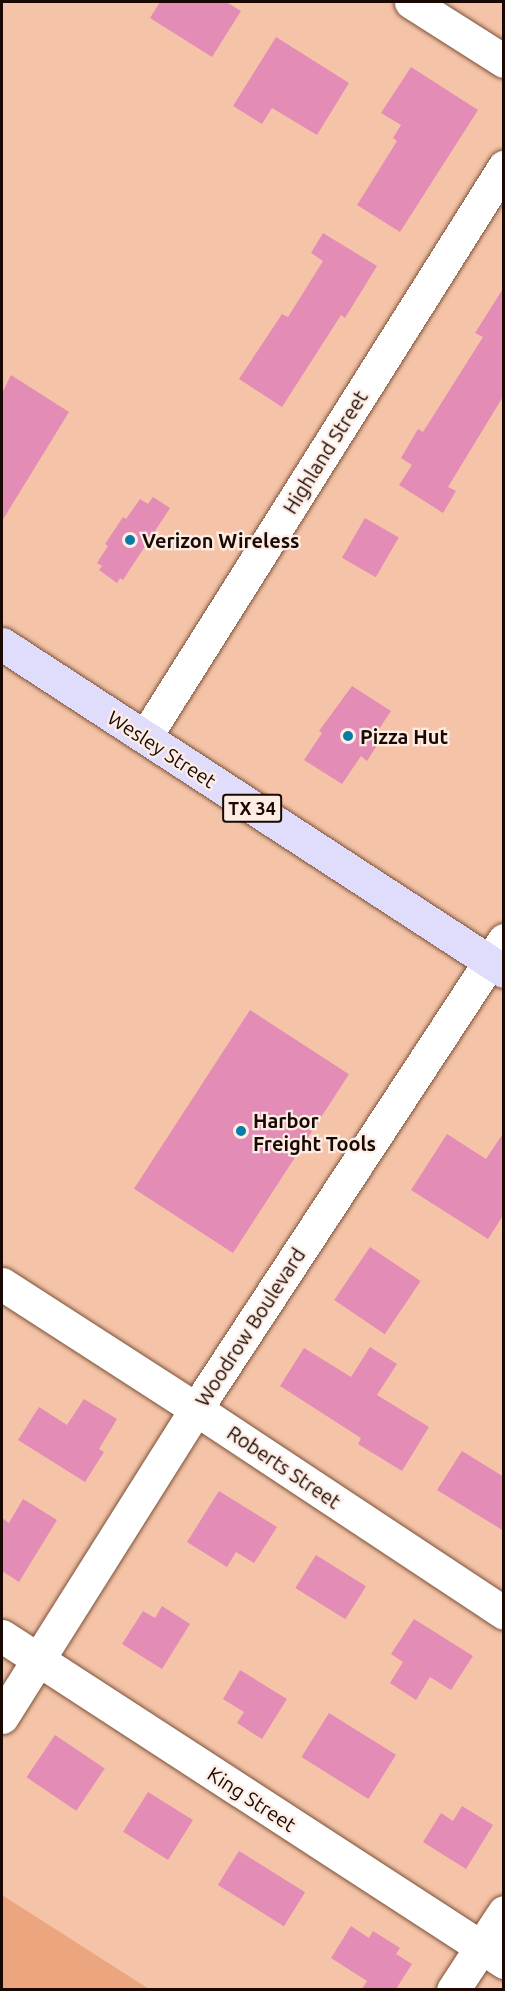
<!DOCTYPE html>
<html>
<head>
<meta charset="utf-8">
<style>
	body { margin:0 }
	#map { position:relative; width:505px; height:1991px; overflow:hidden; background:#f5c4a8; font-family:Ubuntu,sans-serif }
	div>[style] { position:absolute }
	.green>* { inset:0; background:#eca67f }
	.building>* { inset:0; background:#e28cb6; transform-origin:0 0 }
	.roads { filter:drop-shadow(0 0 2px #7b5038) drop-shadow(0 0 2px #7b5038) }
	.minor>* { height:33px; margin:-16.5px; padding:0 16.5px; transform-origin:16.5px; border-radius:16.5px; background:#fff }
	.major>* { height:33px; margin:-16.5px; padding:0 16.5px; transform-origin:16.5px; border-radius:16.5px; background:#dfdcfc }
	.dots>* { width:16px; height:16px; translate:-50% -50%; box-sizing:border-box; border:3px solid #fdede5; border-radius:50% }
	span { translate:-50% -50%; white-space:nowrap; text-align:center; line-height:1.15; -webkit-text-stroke:4.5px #fdede5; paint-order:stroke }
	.shield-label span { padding:2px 4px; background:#fdede5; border:2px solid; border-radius:4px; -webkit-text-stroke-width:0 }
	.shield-label { font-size:18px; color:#190902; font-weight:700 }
	.street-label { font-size:20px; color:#190902 }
	.poi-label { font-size:20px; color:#190902; font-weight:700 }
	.left { translate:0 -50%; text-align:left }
	.frame { position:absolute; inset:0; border:3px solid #190902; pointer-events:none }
</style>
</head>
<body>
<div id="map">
	<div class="green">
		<div style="clip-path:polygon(2px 1895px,149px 1989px,2px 1989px)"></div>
	</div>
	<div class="building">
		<div style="clip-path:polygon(160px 2px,226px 2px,241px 11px,212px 57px,150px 18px)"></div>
		<div style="clip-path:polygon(276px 37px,349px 83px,317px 135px,272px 108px,262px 124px,233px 106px)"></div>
		<div style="clip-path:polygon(411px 67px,478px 110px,400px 232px,357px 205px,397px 141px,393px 138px,401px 125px,381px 113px)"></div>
		<div style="clip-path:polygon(323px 233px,377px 266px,345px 318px,341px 315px,282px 407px,239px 379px,282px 314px,288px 317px,323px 261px,311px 253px)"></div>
		<div style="clip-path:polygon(504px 287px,504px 395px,448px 487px,456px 491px,443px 513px,399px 485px,412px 465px,401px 458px,418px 429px,423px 432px,483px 337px,475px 333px)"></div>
		<div style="clip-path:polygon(11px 375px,69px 412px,2px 521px,2px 393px)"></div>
		<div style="clip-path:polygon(153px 497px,170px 508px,123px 580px,120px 578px,117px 583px,99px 570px,102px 566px,97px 563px,108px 546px,105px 544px,123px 517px,126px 519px,140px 499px,148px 504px)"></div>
		<div style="left:365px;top:518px;width:39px;height:46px;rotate:30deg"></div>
		<div style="clip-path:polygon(352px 686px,391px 711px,373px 738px,379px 742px,367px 761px,361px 756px,342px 784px,304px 760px,322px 733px,319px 731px)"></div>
		<div style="left:250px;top:1010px;width:118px;height:213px;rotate:33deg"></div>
		<div style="clip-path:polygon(504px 1132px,504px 1214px,488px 1239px,411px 1190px,447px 1134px,486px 1159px)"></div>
		<div style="left:370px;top:1247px;width:61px;height:64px;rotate:34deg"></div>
		<div style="clip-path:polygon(370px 1347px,397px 1364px,377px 1395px,429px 1427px,402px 1471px,358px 1444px,361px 1438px,280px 1386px,304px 1348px,351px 1377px)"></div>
		<div style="clip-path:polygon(84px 1399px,117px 1419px,99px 1449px,104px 1452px,85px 1482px,18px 1440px,39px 1407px,67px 1425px)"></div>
		<div style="clip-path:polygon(462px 1451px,504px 1477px,504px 1531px,437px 1490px)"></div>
		<div style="clip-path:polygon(219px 1491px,277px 1527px,254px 1563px,236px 1552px,227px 1567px,187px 1542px)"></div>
		<div style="clip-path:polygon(23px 1499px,57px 1520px,19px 1582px,2px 1571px,2px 1518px,9px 1523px)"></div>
		<div style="left:316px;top:1555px;width:59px;height:39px;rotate:32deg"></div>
		<div style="clip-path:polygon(162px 1606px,190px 1624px,162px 1669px,122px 1644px,143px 1611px,155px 1618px)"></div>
		<div style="clip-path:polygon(414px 1619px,473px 1656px,451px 1690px,430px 1677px,416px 1700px,390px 1683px,403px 1662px,391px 1654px)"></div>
		<div style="clip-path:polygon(240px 1670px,287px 1699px,262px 1739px,237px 1723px,244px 1712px,223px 1699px)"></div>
		<div style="left:329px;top:1713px;width:79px;height:52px;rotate:32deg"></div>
		<div style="left:55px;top:1735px;width:60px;height:51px;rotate:34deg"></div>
		<div style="left:148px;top:1792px;width:53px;height:47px;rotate:32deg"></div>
		<div style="clip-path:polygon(462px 1806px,493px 1825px,466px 1869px,423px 1842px,441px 1813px,453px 1821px)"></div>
		<div style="left:239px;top:1851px;width:78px;height:40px;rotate:32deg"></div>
		<div style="clip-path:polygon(351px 1926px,369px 1938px,373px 1931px,400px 1948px,396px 1954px,412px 1964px,396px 1989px,362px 1989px,367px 1981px,331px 1958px)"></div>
	</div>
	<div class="roads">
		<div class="minor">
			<div style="left:411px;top:2px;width:110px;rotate:32.4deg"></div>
			<div style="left:145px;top:737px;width:674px;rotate:-57.8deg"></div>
			<div style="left:2px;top:1284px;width:231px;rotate:32.8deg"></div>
			<div style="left:196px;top:1409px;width:369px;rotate:33.5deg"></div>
			<div style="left:2px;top:1636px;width:599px;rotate:33deg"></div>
			<div style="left:2px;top:1717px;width:364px;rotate:-57.8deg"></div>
			<div style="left:196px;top:1409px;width:561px;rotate:-56.71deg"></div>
			<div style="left:453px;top:1990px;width:93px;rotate:-56.8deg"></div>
		</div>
		<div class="major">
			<div style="left:2px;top:644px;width:599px;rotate:33.08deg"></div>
		</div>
	</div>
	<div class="dots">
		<div style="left:130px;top:540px;background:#077ca4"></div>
		<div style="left:348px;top:736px;background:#077ca4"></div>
		<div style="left:241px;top:1131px;background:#077ca4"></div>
	</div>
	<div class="shield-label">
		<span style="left:252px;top:808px">TX 34</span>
	</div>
	<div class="street-label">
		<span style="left:325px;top:452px;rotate:-58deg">Highland Street</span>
		<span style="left:162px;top:749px;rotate:33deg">Wesley Street</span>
		<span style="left:250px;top:1327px;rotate:-57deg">Woodrow Boulevard</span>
		<span style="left:284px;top:1467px;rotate:34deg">Roberts Street</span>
		<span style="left:252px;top:1799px;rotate:33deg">King Street</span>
	</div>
	<div class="poi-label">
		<span class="left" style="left:142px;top:540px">Verizon Wireless</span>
		<span class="left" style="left:360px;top:736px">Pizza Hut</span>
		<span class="left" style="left:253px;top:1132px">Harbor<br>Freight Tools</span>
	</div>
	<div class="frame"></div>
</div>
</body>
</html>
